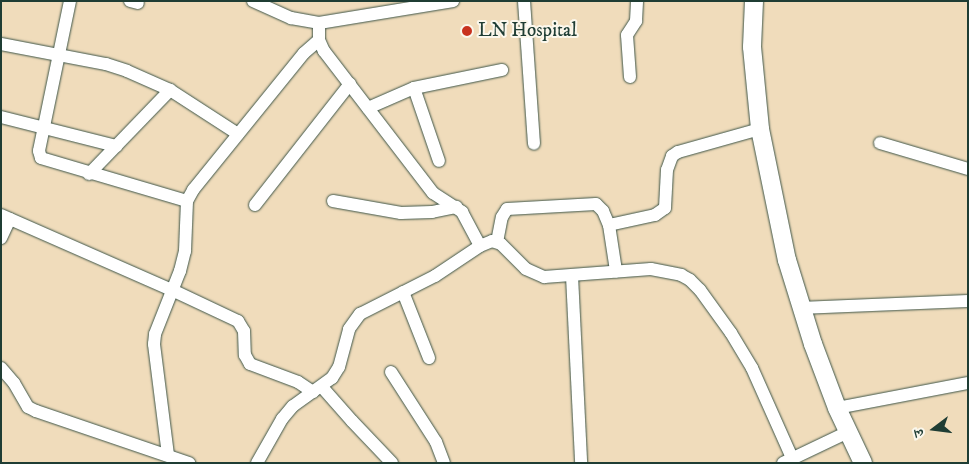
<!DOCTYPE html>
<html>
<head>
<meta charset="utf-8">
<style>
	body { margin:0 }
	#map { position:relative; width:969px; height:464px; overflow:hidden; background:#f0dcbb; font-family:"IM FELL DW Pica","Noto Serif Devanagari",serif }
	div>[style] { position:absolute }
	.roads { filter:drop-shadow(0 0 1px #3e5548) drop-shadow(0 0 1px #3e5548) }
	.street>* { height:12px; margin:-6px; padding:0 6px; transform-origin:6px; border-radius:6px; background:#fff }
	.secondary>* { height:18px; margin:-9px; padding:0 9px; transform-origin:9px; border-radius:9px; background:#fff }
	.dots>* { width:14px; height:14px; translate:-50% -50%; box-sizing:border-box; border:2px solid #fbf7ec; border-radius:50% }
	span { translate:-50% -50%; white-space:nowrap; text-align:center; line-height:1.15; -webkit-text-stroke:4px #fbf7ec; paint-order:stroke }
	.poi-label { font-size:19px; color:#1f3d34 }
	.left { translate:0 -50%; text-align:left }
	.frame { position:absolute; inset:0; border:2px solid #1f3d34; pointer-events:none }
	.north { position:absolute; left:909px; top:404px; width:50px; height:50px; -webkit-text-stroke:4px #fbf7ec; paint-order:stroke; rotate:255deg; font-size:14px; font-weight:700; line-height:20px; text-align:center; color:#1f3d34 }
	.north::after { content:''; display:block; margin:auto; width:18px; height:22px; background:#1f3d34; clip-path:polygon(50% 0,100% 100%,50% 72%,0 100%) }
</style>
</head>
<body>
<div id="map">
	<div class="roads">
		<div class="street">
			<div style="left:70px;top:1px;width:153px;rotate:101.7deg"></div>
			<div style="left:39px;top:151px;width:7px;rotate:74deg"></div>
			<div style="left:41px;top:158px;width:152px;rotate:16.4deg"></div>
			<div style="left:130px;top:1px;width:8px;rotate:14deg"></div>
			<div style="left:253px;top:1px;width:42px;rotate:24.1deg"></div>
			<div style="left:291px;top:18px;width:28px;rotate:10deg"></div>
			<div style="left:319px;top:23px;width:136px;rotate:-9.3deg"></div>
			<div style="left:524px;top:1px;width:143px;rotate:86deg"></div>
			<div style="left:319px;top:23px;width:17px;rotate:90deg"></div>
			<div style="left:319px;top:40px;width:12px;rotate:66deg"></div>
			<div style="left:324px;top:51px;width:179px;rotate:52.5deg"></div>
			<div style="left:433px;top:193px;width:35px;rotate:33deg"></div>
			<div style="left:462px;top:212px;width:38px;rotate:62deg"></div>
			<div style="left:1px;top:44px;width:107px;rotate:10.8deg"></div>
			<div style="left:106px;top:64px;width:22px;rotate:18deg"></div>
			<div style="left:127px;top:71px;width:47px;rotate:23.8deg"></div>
			<div style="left:170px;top:90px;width:81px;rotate:32.9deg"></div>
			<div style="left:630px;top:77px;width:42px;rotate:-94.1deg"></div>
			<div style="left:627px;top:35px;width:17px;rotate:-57deg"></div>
			<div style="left:636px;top:21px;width:20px;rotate:-87deg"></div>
			<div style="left:414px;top:88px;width:77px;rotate:71.1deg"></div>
			<div style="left:368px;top:108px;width:50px;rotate:-23.5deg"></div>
			<div style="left:414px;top:88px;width:90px;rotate:-11.6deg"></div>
			<div style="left:1px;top:117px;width:119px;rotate:14.2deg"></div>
			<div style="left:880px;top:143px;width:92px;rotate:16.5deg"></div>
			<div style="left:89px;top:174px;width:117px;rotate:-46deg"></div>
			<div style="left:333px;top:201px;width:69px;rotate:10deg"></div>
			<div style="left:401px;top:213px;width:31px;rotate:-2deg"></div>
			<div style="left:432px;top:212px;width:25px;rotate:-12deg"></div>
			<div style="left:255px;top:205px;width:154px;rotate:-51.9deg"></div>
			<div style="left:1px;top:215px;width:187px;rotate:23.7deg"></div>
			<div style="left:172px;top:290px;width:73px;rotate:25.2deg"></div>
			<div style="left:238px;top:321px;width:12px;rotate:59deg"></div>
			<div style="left:244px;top:331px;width:24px;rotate:88deg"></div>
			<div style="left:245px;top:355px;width:10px;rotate:61deg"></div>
			<div style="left:250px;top:364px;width:51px;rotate:20.6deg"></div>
			<div style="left:298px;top:382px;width:18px;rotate:34deg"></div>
			<div style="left:609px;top:225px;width:47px;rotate:-12.3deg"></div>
			<div style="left:655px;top:215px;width:12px;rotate:-35deg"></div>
			<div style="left:665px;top:208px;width:38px;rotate:-87deg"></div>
			<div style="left:667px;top:170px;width:15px;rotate:-70deg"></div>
			<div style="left:672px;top:156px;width:7px;rotate:-34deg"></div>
			<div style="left:678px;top:152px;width:85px;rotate:-15.7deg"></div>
			<div style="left:1px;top:238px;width:21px;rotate:-65deg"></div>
			<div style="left:497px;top:242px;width:25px;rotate:-79deg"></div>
			<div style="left:502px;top:217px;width:9px;rotate:-58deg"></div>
			<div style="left:507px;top:209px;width:89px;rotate:-3.2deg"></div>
			<div style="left:596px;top:204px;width:10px;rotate:45deg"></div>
			<div style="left:603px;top:211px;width:15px;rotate:67deg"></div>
			<div style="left:609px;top:225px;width:47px;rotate:81.3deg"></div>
			<div style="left:572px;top:276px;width:187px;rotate:87.2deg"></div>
			<div style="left:403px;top:292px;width:71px;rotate:68.5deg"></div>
			<div style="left:800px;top:308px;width:168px;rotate:-2.4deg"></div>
			<div style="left:1px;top:368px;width:20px;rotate:49deg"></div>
			<div style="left:14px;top:383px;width:28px;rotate:60deg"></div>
			<div style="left:28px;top:407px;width:9px;rotate:27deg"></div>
			<div style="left:36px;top:411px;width:162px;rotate:18.8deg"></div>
			<div style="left:391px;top:372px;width:83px;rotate:57.3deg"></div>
			<div style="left:436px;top:442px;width:22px;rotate:69deg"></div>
			<div style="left:322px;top:387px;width:45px;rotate:48.6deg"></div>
			<div style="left:352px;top:421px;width:58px;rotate:46.4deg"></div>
			<div style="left:837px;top:408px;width:133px;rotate:-10.8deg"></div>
			<div style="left:168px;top:455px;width:112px;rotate:-97.2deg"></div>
			<div style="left:154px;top:344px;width:10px;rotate:-84deg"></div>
			<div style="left:155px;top:334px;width:68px;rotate:-68.4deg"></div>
			<div style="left:180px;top:271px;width:21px;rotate:-76deg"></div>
			<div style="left:185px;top:251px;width:50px;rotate:-87.7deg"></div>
			<div style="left:187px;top:201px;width:13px;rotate:-61deg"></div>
			<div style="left:193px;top:190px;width:176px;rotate:-51deg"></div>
			<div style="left:304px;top:53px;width:20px;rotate:-41deg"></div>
			<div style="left:257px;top:463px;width:51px;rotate:-60.4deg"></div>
			<div style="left:282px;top:419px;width:17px;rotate:-50deg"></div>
			<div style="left:293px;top:406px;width:48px;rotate:-35.7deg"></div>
			<div style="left:332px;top:378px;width:13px;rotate:-58deg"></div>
			<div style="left:339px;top:367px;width:39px;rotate:-75deg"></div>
			<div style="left:349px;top:329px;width:19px;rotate:-54deg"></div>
			<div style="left:360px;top:314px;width:84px;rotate:-26.9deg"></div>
			<div style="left:435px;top:276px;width:54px;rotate:-33.7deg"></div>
			<div style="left:480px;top:246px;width:13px;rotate:-23deg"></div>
			<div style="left:492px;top:241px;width:9px;rotate:18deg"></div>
			<div style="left:501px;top:244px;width:35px;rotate:45deg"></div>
			<div style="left:526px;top:269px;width:20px;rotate:24deg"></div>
			<div style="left:544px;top:277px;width:107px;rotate:-4.3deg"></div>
			<div style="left:651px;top:269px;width:31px;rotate:11deg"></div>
			<div style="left:681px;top:275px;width:10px;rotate:29deg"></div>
			<div style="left:690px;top:280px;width:14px;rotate:45deg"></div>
			<div style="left:700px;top:290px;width:53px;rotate:54.2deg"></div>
			<div style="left:731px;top:333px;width:41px;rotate:59deg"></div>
			<div style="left:752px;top:368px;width:98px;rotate:66deg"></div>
			<div style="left:783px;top:463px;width:72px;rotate:-25.5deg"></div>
		</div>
		<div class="secondary">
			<div style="left:754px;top:1px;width:46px;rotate:92.5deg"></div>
			<div style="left:752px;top:47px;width:82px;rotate:84.4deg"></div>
			<div style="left:760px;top:129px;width:134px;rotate:78.4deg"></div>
			<div style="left:787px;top:260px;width:88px;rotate:72.8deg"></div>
			<div style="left:813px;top:344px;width:68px;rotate:69.4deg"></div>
			<div style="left:837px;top:408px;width:61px;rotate:64.7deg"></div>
		</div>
	</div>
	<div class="dots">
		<div style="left:467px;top:31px;background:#c8321e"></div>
	</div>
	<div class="poi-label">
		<span class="left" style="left:478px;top:31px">LN Hospital</span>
	</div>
	<div class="frame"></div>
	<div class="north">उ</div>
</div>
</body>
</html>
